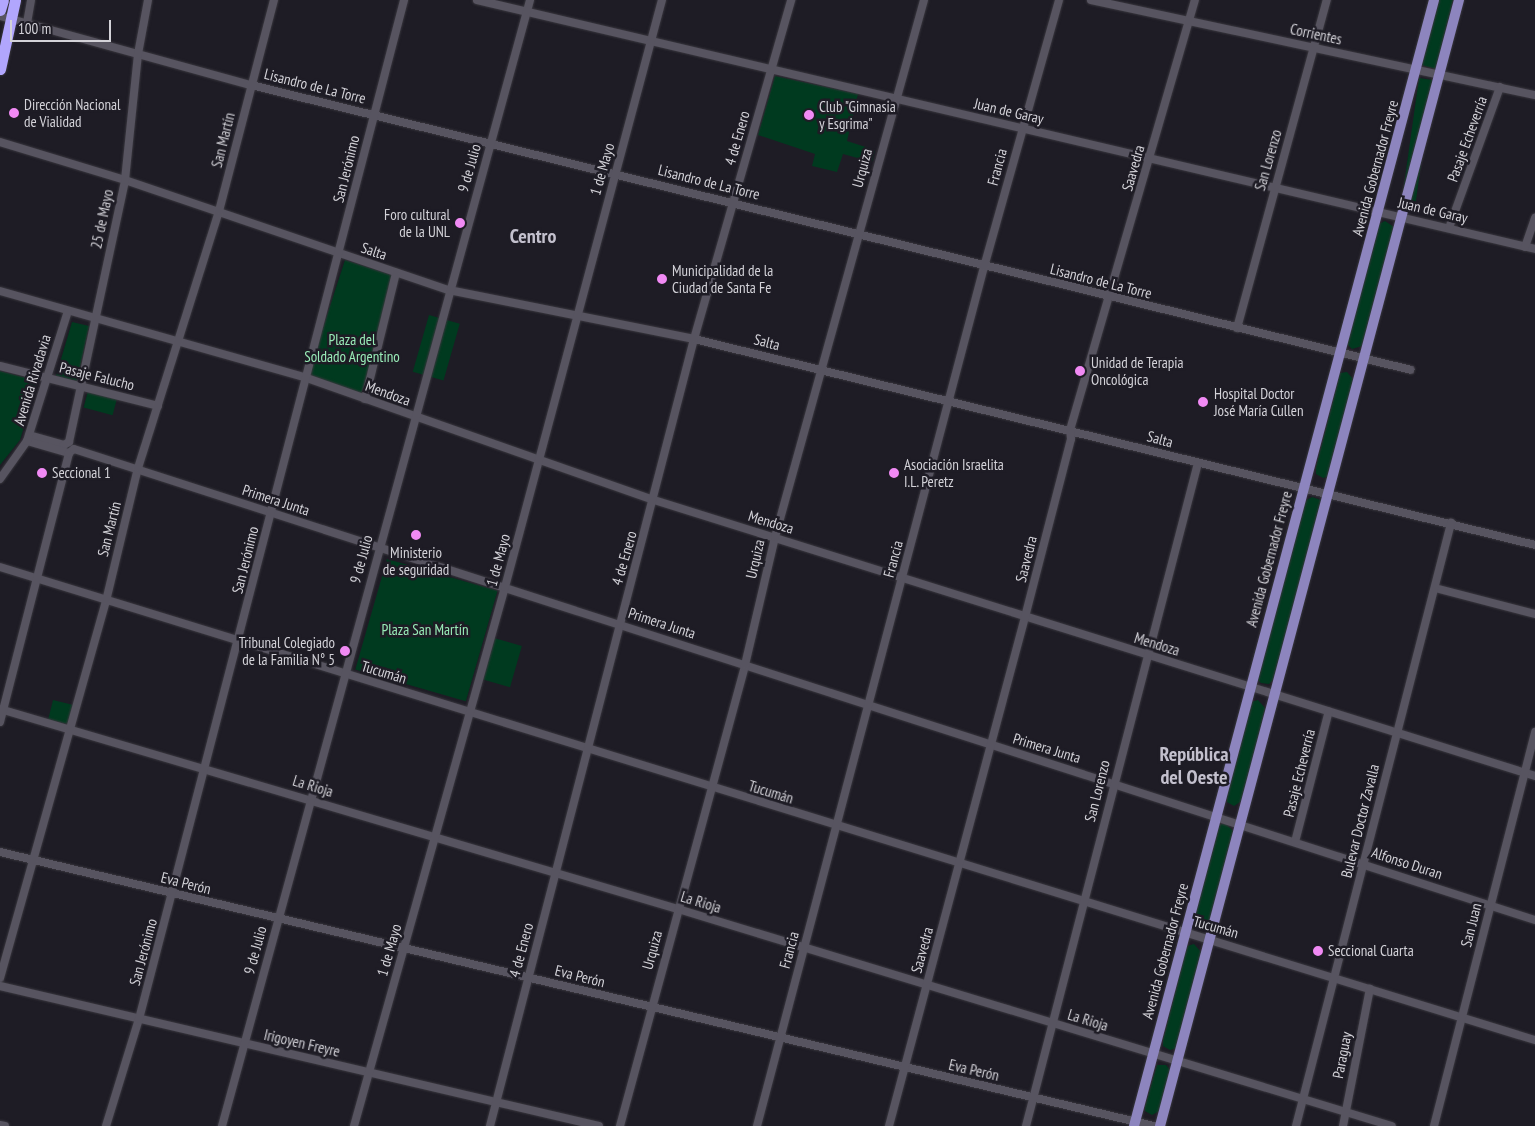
<!DOCTYPE html>
<html>
<head>
<meta charset="utf-8">
<style>
	body { margin:0 }
	#map { position:relative; width:1535px; height:1126px; overflow:hidden; background:#1e1c25; font-family:"PT Sans Narrow",sans-serif }
	div>[style] { position:absolute }
	.green>* { inset:0; background:#003a1f; transform-origin:0 0 }
	.roads { filter:drop-shadow(0 0 1px #39373e) drop-shadow(0 0 1px #39373e) }
	.minor>* { height:8px; margin:-4px; padding:0 4px; transform-origin:4px; border-radius:4px; background:#575460 }
	.major>* { height:10px; margin:-5px; padding:0 5px; transform-origin:5px; border-radius:5px; background:#8d85be }
	.highway>* { height:11px; margin:-5.5px; padding:0 5.5px; transform-origin:5.5px; border-radius:5.5px; background:#b1a6fd }
	.dots>* { width:14px; height:14px; translate:-50% -50%; box-sizing:border-box; border:2px solid #1e1c25; border-radius:50% }
	span { translate:-50% -50%; white-space:nowrap; text-align:center; line-height:1.15; -webkit-text-stroke:5px #1e1c25; paint-order:stroke }
	.street-label { font-size:15px; color:#d3d2d8 }
	.poi-label { font-size:15px; color:#d3d2d8 }
	.left { translate:0 -50%; text-align:left }
	.right { translate:-100% -50%; text-align:right }
	.park-label { font-size:15px; color:#98ebb7 }
	.district-label { font-size:20px; color:#c3c0cd; font-weight:700 }
	.scale { position:absolute; left:10px; top:20px; width:101px; height:22px; box-sizing:border-box; border:2px solid #d3d2d8; border-top:0; padding-left:6px; font-size:15px; line-height:18px; white-space:nowrap; color:#d3d2d8; -webkit-text-stroke:4px #1e1c25; paint-order:stroke }
</style>
</head>
<body>
<div id="map">
	<div class="green">
		<div style="clip-path:polygon(1439px 0,1453px 0,1436px 69px,1421px 65px)"></div>
		<div style="clip-path:polygon(775px 76px,858px 94px,847px 141px,875px 150px,872px 162px,843px 154px,837px 172px,812px 166px,815px 154px,758px 135px)"></div>
		<div style="left:1419px;top:78px;width:14px;height:133px;rotate:8deg"></div>
		<div style="clip-path:polygon(1385px 221px,1394px 227px,1362px 346px,1352px 349px,1347px 344px,1379px 224px)"></div>
		<div style="left:345px;top:260px;width:57px;height:122px;rotate:18deg"></div>
		<div style="left:429px;top:315px;width:32px;height:59px;rotate:16deg"></div>
		<div style="clip-path:polygon(72px 322px,89px 326px,77px 381px,56px 376px)"></div>
		<div style="clip-path:polygon(0 371px,38px 381px,20px 440px,0 465px)"></div>
		<div style="clip-path:polygon(1347px 372px,1354px 380px,1330px 476px,1323px 478px,1316px 474px,1316px 467px,1340px 373px)"></div>
		<div style="left:88px;top:391px;width:30px;height:17px;rotate:15deg"></div>
		<div style="clip-path:polygon(1312px 497px,1321px 500px,1321px 505px,1275px 678px,1269px 684px,1261px 683px,1258px 680px,1305px 501px)"></div>
		<div style="left:387px;top:559px;width:115px;height:115px;rotate:16deg"></div>
		<div style="left:494px;top:638px;width:29px;height:43px;rotate:16deg"></div>
		<div style="left:53px;top:700px;width:21px;height:20px;rotate:14deg"></div>
		<div style="clip-path:polygon(1258px 700px,1265px 708px,1243px 800px,1234px 806px,1227px 802px,1227px 795px,1251px 702px)"></div>
		<div style="clip-path:polygon(1225px 823px,1233px 831px,1210px 923px,1201px 929px,1195px 925px,1194px 919px,1219px 825px)"></div>
		<div style="clip-path:polygon(1194px 944px,1201px 952px,1177px 1048px,1170px 1050px,1163px 1046px,1163px 1040px,1187px 946px)"></div>
		<div style="clip-path:polygon(1157px 1065px,1166px 1065px,1171px 1071px,1161px 1110px,1152px 1115px,1145px 1111px,1145px 1106px)"></div>
	</div>
	<div class="roads">
		<div class="minor">
			<div style="left:477px;top:0;width:1087px;rotate:13.24deg"></div>
			<div style="left:1091px;top:0;width:454px;rotate:12.1deg"></div>
			<div style="left:0;top:16px;width:260px;rotate:15.4deg"></div>
			<div style="left:251px;top:85px;width:1194px;rotate:13.8deg"></div>
			<div style="left:27px;top:23px;width:23px;rotate:-80deg"></div>
			<div style="left:0;top:142px;width:131px;rotate:16.9deg"></div>
			<div style="left:125px;top:180px;width:342px;rotate:18.8deg"></div>
			<div style="left:449px;top:290px;width:250px;rotate:11.3deg"></div>
			<div style="left:694px;top:339px;width:866px;rotate:13.76deg"></div>
			<div style="left:1449px;top:228px;width:150px;rotate:-70.1deg"></div>
			<div style="left:1525px;top:247px;width:31px;rotate:-71deg"></div>
			<div style="left:0;top:291px;width:319px;rotate:15.8deg"></div>
			<div style="left:307px;top:378px;width:368px;rotate:19.4deg"></div>
			<div style="left:654px;top:500px;width:923px;rotate:17.39deg"></div>
			<div style="left:1237px;top:328px;width:340px;rotate:-74.7deg"></div>
			<div style="left:0;top:366px;width:163px;rotate:14.2deg"></div>
			<div style="left:365px;top:399px;width:130px;rotate:-76.2deg"></div>
			<div style="left:29px;top:435px;width:36px;rotate:16deg"></div>
			<div style="left:64px;top:445px;width:6px;rotate:-31deg"></div>
			<div style="left:69px;top:442px;width:268px;rotate:-77.9deg"></div>
			<div style="left:125px;top:180px;width:127px;rotate:-84.1deg"></div>
			<div style="left:138px;top:54px;width:55px;rotate:-79.5deg"></div>
			<div style="left:27px;top:441px;width:44px;rotate:15.9deg"></div>
			<div style="left:0;top:479px;width:47px;rotate:-54.6deg"></div>
			<div style="left:27px;top:441px;width:136px;rotate:-72.5deg"></div>
			<div style="left:0;top:567px;width:1606px;rotate:17.13deg"></div>
			<div style="left:1435px;top:588px;width:103px;rotate:14.6deg"></div>
			<div style="left:0;top:709px;width:707px;rotate:16.44deg"></div>
			<div style="left:678px;top:909px;width:746px;rotate:16.91deg"></div>
			<div style="left:0;top:722px;width:278px;rotate:-75.6deg"></div>
			<div style="left:69px;top:453px;width:6px;rotate:-39deg"></div>
			<div style="left:74px;top:449px;width:1535px;rotate:17.87deg"></div>
			<div style="left:1295px;top:842px;width:135px;rotate:-75.5deg"></div>
			<div style="left:0;top:852px;width:1186px;rotate:13.36deg"></div>
			<div style="left:0;top:978px;width:392px;rotate:-74.3deg"></div>
			<div style="left:106px;top:601px;width:137px;rotate:-76.5deg"></div>
			<div style="left:138px;top:468px;width:269px;rotate:-72.5deg"></div>
			<div style="left:219px;top:211px;width:218px;rotate:-75.4deg"></div>
			<div style="left:0;top:986px;width:615px;rotate:13.16deg"></div>
			<div style="left:0;top:1125px;width:5px;rotate:11deg"></div>
			<div style="left:106px;top:1126px;width:112px;rotate:-72.9deg"></div>
			<div style="left:139px;top:1019px;width:1053px;rotate:-75.42deg"></div>
			<div style="left:222px;top:1126px;width:1167px;rotate:-74.7deg"></div>
			<div style="left:354px;top:1126px;width:560px;rotate:-74.35deg"></div>
			<div style="left:505px;top:587px;width:608px;rotate:-75.03deg"></div>
			<div style="left:490px;top:1126px;width:813px;rotate:-75.47deg"></div>
			<div style="left:694px;top:339px;width:353px;rotate:-74deg"></div>
			<div style="left:620px;top:1126px;width:478px;rotate:-74.8deg"></div>
			<div style="left:745px;top:665px;width:131px;rotate:-76.8deg"></div>
			<div style="left:775px;top:537px;width:557px;rotate:-74.49deg"></div>
			<div style="left:757px;top:1126px;width:888px;rotate:-75.2deg"></div>
			<div style="left:984px;top:267px;width:277px;rotate:-74.3deg"></div>
			<div style="left:889px;top:1126px;width:527px;rotate:-75.04deg"></div>
			<div style="left:1025px;top:617px;width:184px;rotate:-75.5deg"></div>
			<div style="left:1071px;top:439px;width:9px;rotate:-96deg"></div>
			<div style="left:1070px;top:430px;width:448px;rotate:-73.8deg"></div>
			<div style="left:1026px;top:1126px;width:685px;rotate:-75.46deg"></div>
			<div style="left:1296px;top:1126px;width:623px;rotate:-75.58deg"></div>
			<div style="left:1343px;top:1126px;width:140px;rotate:-78.9deg"></div>
			<div style="left:1434px;top:1126px;width:407px;rotate:-75.6deg"></div>
		</div>
		<div class="major">
			<div style="left:1134px;top:1126px;width:1165px;rotate:-75.08deg"></div>
			<div style="left:1160px;top:1126px;width:1165px;rotate:-75.13deg"></div>
		</div>
		<div class="highway">
			<div style="left:0;top:10px;width:10px;rotate:-73deg"></div>
			<div style="left:0;top:69px;width:71px;rotate:-77.7deg"></div>
		</div>
	</div>
	<div class="dots">
		<div style="left:14px;top:113px;background:#f18af4"></div>
		<div style="left:809px;top:115px;background:#f18af4"></div>
		<div style="left:460px;top:223px;background:#f18af4"></div>
		<div style="left:662px;top:279px;background:#f18af4"></div>
		<div style="left:1080px;top:371px;background:#f18af4"></div>
		<div style="left:1203px;top:402px;background:#f18af4"></div>
		<div style="left:42px;top:473px;background:#f18af4"></div>
		<div style="left:894px;top:473px;background:#f18af4"></div>
		<div style="left:416px;top:535px;background:#f18af4"></div>
		<div style="left:345px;top:651px;background:#f18af4"></div>
		<div style="left:1318px;top:951px;background:#f18af4"></div>
	</div>
	<div class="street-label">
		<span style="left:1316px;top:34px;rotate:12deg">Corrientes</span>
		<span style="left:315px;top:86px;rotate:14deg">Lisandro de La Torre</span>
		<span style="left:1009px;top:111px;rotate:13deg">Juan de Garay</span>
		<span style="left:737px;top:138px;rotate:-74deg">4 de Enero</span>
		<span style="left:1467px;top:139px;rotate:-70deg">Pasaje Echeverría</span>
		<span style="left:223px;top:140px;rotate:-76deg">San Martín</span>
		<span style="left:1268px;top:160px;rotate:-74deg">San Lorenzo</span>
		<span style="left:997px;top:167px;rotate:-75deg">Francia</span>
		<span style="left:469px;top:168px;rotate:-74deg">9 de Julio</span>
		<span style="left:862px;top:168px;rotate:-75deg">Urquiza</span>
		<span style="left:1133px;top:168px;rotate:-74deg">Saavedra</span>
		<span style="left:1375px;top:168px;rotate:-75deg">Avenida Gobernador Freyre</span>
		<span style="left:346px;top:169px;rotate:-76deg">San Jerónimo</span>
		<span style="left:602px;top:169px;rotate:-74deg">1 de Mayo</span>
		<span style="left:709px;top:182px;rotate:14deg">Lisandro de La Torre</span>
		<span style="left:1433px;top:210px;rotate:13deg">Juan de Garay</span>
		<span style="left:102px;top:219px;rotate:-78deg">25 de Mayo</span>
		<span style="left:374px;top:251px;rotate:18deg">Salta</span>
		<span style="left:1101px;top:281px;rotate:14deg">Lisandro de La Torre</span>
		<span style="left:767px;top:342px;rotate:14deg">Salta</span>
		<span style="left:97px;top:376px;rotate:14deg">Pasaje Falucho</span>
		<span style="left:32px;top:380px;rotate:-73deg">Avenida Rivadavia</span>
		<span style="left:388px;top:393px;rotate:20deg">Mendoza</span>
		<span style="left:1160px;top:439px;rotate:15deg">Salta</span>
		<span style="left:276px;top:500px;rotate:18deg">Primera Junta</span>
		<span style="left:771px;top:522px;rotate:17deg">Mendoza</span>
		<span style="left:109px;top:529px;rotate:-76deg">San Martín</span>
		<span style="left:624px;top:558px;rotate:-74deg">4 de Enero</span>
		<span style="left:361px;top:559px;rotate:-75deg">9 de Julio</span>
		<span style="left:755px;top:559px;rotate:-77deg">Urquiza</span>
		<span style="left:893px;top:559px;rotate:-75deg">Francia</span>
		<span style="left:1026px;top:559px;rotate:-76deg">Saavedra</span>
		<span style="left:1269px;top:559px;rotate:-75deg">Avenida Gobernador Freyre</span>
		<span style="left:245px;top:560px;rotate:-76deg">San Jerónimo</span>
		<span style="left:498px;top:560px;rotate:-75deg">1 de Mayo</span>
		<span style="left:662px;top:623px;rotate:18deg">Primera Junta</span>
		<span style="left:1157px;top:644px;rotate:17deg">Mendoza</span>
		<span style="left:384px;top:672px;rotate:17deg">Tucumán</span>
		<span style="left:1047px;top:748px;rotate:17deg">Primera Junta</span>
		<span style="left:1299px;top:773px;rotate:-76deg">Pasaje Echeverría</span>
		<span style="left:313px;top:786px;rotate:17deg">La Rioja</span>
		<span style="left:1097px;top:791px;rotate:-76deg">San Lorenzo</span>
		<span style="left:771px;top:792px;rotate:17deg">Tucumán</span>
		<span style="left:1360px;top:821px;rotate:-76deg">Bulevar Doctor Zavalla</span>
		<span style="left:1407px;top:863px;rotate:18deg">Alfonso Duran</span>
		<span style="left:186px;top:883px;rotate:14deg">Eva Perón</span>
		<span style="left:701px;top:902px;rotate:17deg">La Rioja</span>
		<span style="left:1471px;top:925px;rotate:-76deg">San Juan</span>
		<span style="left:1216px;top:927px;rotate:16deg">Tucumán</span>
		<span style="left:255px;top:950px;rotate:-75deg">9 de Julio</span>
		<span style="left:389px;top:950px;rotate:-74deg">1 de Mayo</span>
		<span style="left:521px;top:950px;rotate:-75deg">4 de Enero</span>
		<span style="left:652px;top:950px;rotate:-75deg">Urquiza</span>
		<span style="left:789px;top:950px;rotate:-75deg">Francia</span>
		<span style="left:922px;top:950px;rotate:-75deg">Saavedra</span>
		<span style="left:1165px;top:951px;rotate:-75deg">Avenida Gobernador Freyre</span>
		<span style="left:143px;top:952px;rotate:-75deg">San Jerónimo</span>
		<span style="left:580px;top:976px;rotate:14deg">Eva Perón</span>
		<span style="left:1088px;top:1020px;rotate:17deg">La Rioja</span>
		<span style="left:302px;top:1043px;rotate:13deg">Irigoyen Freyre</span>
		<span style="left:1342px;top:1055px;rotate:-79deg">Paraguay</span>
		<span style="left:974px;top:1070px;rotate:13deg">Eva Perón</span>
	</div>
	<div class="poi-label">
		<span class="left" style="left:24px;top:113px">Dirección Nacional<br>de Vialidad</span>
		<span class="left" style="left:819px;top:115px">Club "Gimnasia<br>y Esgrima"</span>
		<span class="right" style="left:450px;top:223px">Foro cultural<br>de la UNL</span>
		<span class="left" style="left:672px;top:279px">Municipalidad de la<br>Ciudad de Santa Fe</span>
		<span class="left" style="left:1091px;top:371px">Unidad de Terapia<br>Oncológica</span>
		<span class="left" style="left:1214px;top:402px">Hospital Doctor<br>José María Cullen</span>
		<span class="left" style="left:904px;top:473px">Asociación Israelita<br>I.L. Peretz</span>
		<span class="left" style="left:52px;top:473px">Seccional 1</span>
		<span style="left:416px;top:561px">Ministerio<br>de seguridad</span>
		<span class="right" style="left:335px;top:651px">Tribunal Colegiado<br>de la Familia N° 5</span>
		<span class="left" style="left:1328px;top:951px">Seccional Cuarta</span>
	</div>
	<div class="park-label">
		<span style="left:352px;top:348px">Plaza del<br>Soldado Argentino</span>
		<span style="left:425px;top:630px">Plaza San Martín</span>
	</div>
	<div class="district-label">
		<span style="left:533px;top:236px">Centro</span>
		<span style="left:1194px;top:766px">República<br>del Oeste</span>
	</div>
	<div class="scale">100 m</div>
</div>
</body>
</html>
